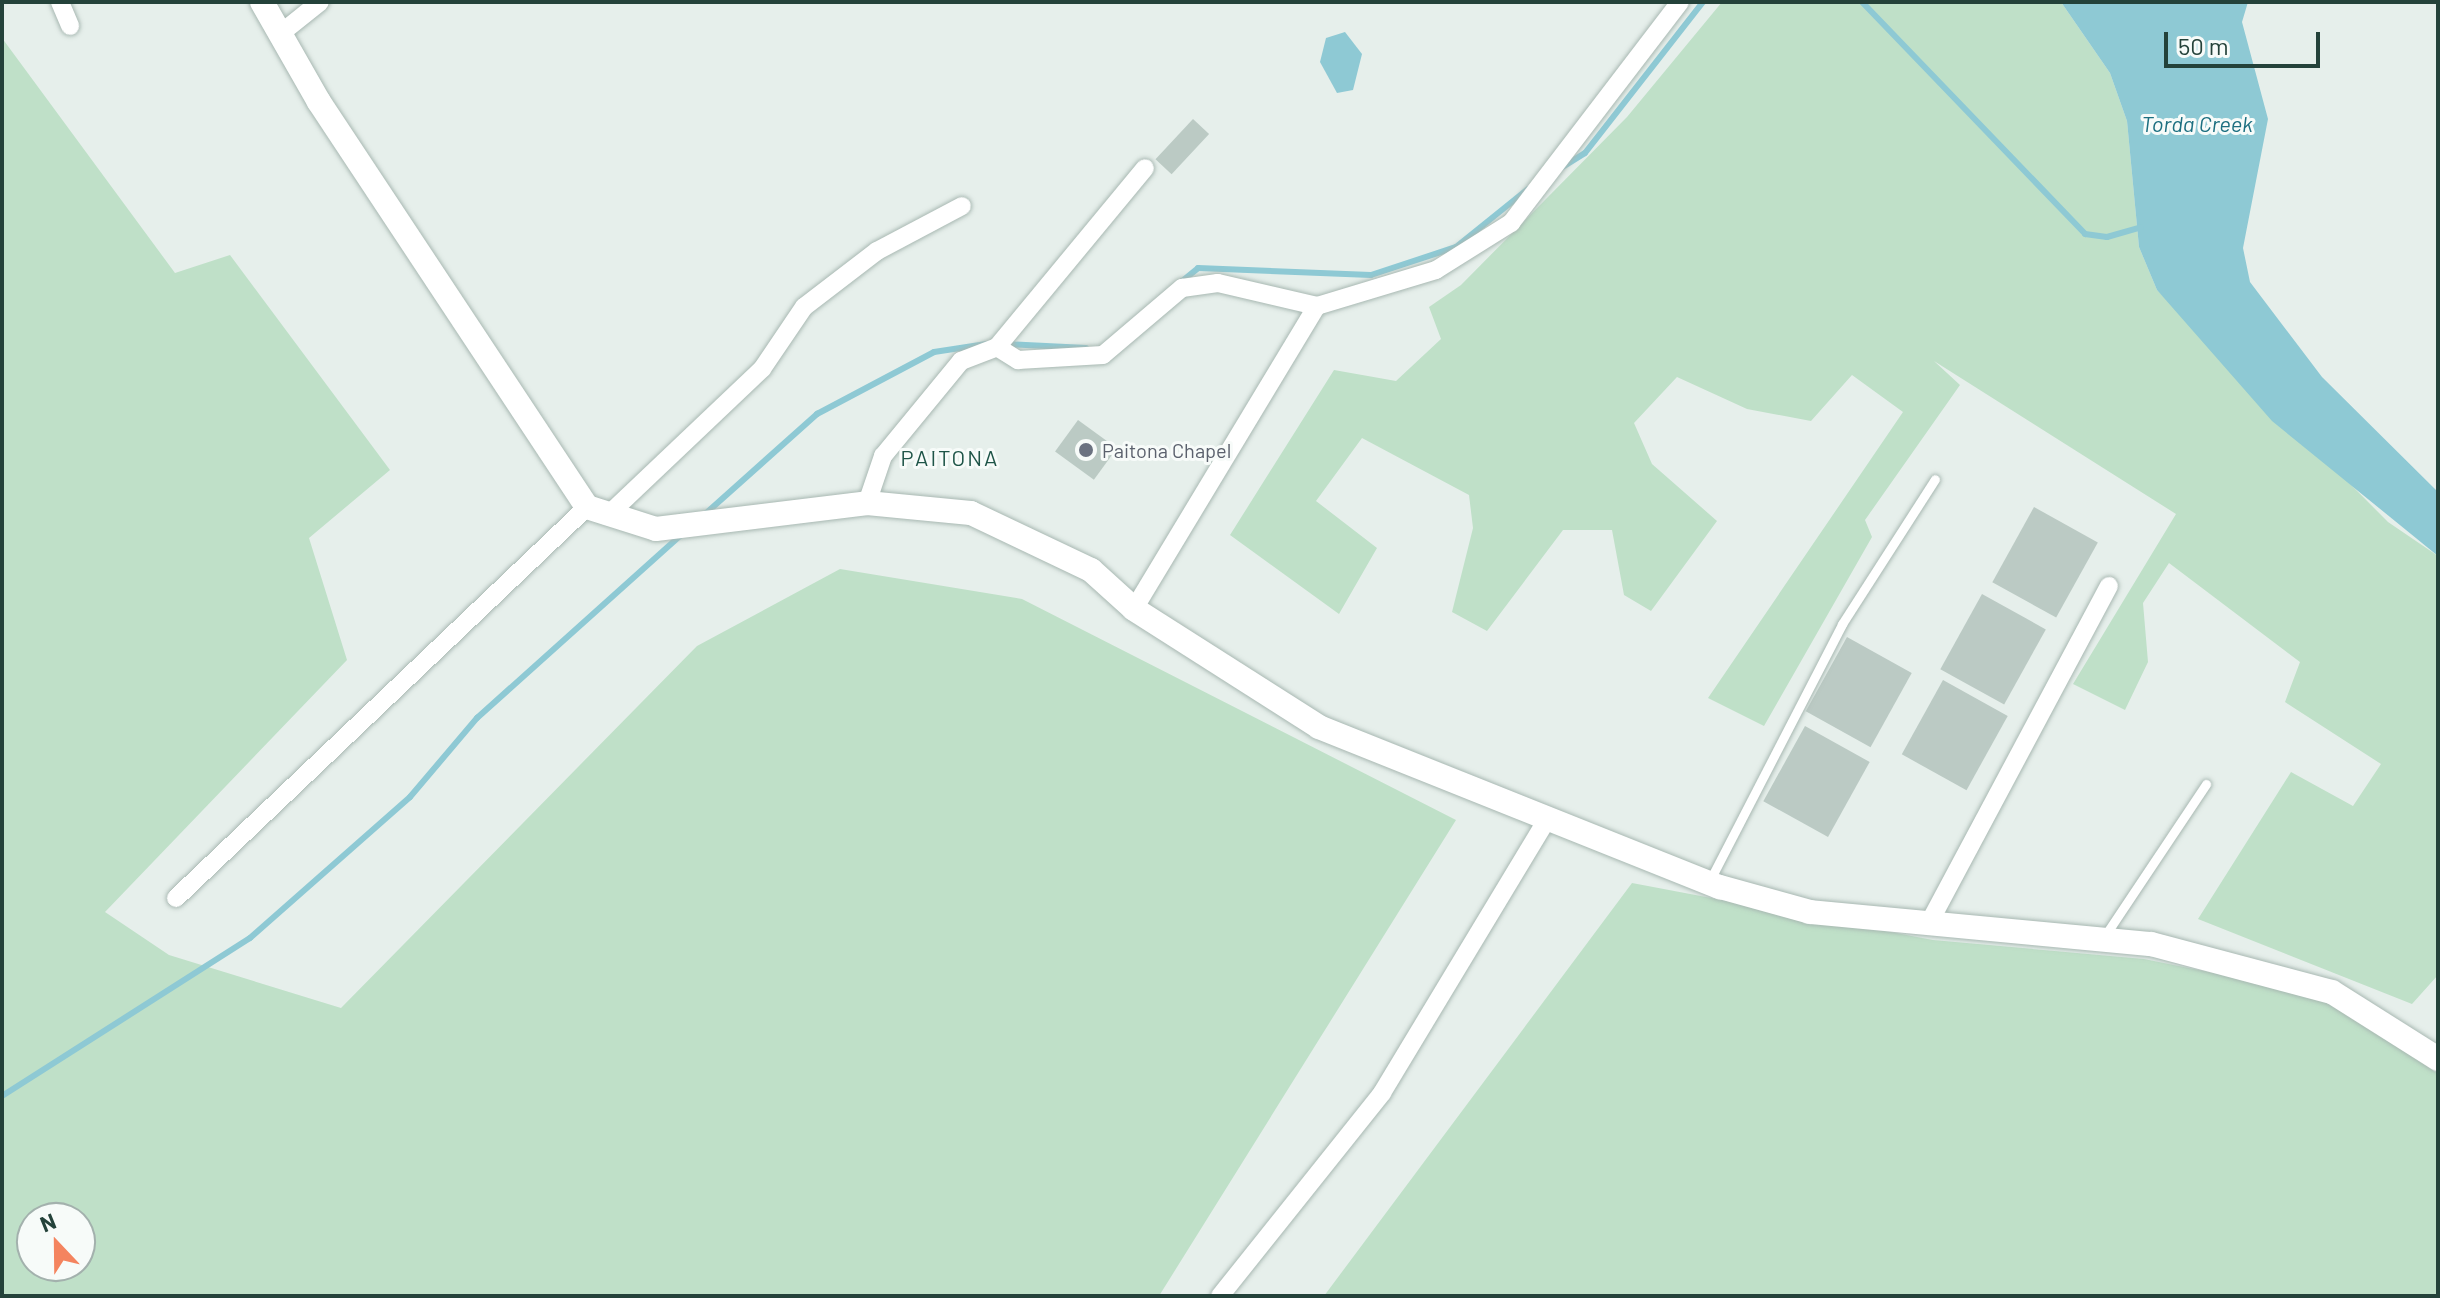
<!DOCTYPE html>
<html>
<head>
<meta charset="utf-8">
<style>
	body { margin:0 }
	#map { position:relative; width:2440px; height:1298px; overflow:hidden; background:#e6efeb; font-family:Barlow,sans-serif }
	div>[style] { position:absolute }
	.green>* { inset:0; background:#bfe0c8 }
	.water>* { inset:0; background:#8ec9d4 }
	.stream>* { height:6px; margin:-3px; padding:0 3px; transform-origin:3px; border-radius:3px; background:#8ec9d4 }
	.building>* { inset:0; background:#bbcac4; transform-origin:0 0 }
	.roads { filter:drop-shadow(0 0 2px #a8b8b2) drop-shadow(0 0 2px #a8b8b2) }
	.lane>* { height:9px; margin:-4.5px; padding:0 4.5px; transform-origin:4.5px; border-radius:4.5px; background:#fff }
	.street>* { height:18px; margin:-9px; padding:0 9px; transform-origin:9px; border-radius:9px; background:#fff }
	.secondary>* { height:24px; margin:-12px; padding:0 12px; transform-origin:12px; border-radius:12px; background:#fff }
	.dots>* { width:22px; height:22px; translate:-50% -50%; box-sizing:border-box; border:4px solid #f7fbf9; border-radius:50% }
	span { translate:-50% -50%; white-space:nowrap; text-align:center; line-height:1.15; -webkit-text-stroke:6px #f7fbf9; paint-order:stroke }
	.worship-label { font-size:20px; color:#5b616d }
	.left { translate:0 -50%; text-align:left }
	.water-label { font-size:22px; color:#1c6f80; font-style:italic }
	.neighbourhood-label { font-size:22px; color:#1f5548; letter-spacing:2px }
	.frame { position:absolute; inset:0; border:4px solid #24423a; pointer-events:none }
	.north { position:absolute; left:16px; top:1202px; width:80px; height:80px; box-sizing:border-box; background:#f7fbf9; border:2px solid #a3b1ad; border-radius:50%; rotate:338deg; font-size:22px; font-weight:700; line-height:32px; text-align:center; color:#24423a }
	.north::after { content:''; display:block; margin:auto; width:28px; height:36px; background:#f4845f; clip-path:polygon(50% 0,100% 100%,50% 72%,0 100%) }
	.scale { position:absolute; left:2164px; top:32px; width:156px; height:36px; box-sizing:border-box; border:4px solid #24423a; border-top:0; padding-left:10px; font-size:24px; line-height:28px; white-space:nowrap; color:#24423a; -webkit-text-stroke:6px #f7fbf9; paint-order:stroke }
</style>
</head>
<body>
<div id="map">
	<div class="green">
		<div style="clip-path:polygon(1722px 2px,2061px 2px,2110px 73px,2127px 121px,2139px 247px,2157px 290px,2388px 522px,2438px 556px,2438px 975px,2412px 1004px,2198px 919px,2291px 772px,2353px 806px,2381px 764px,2285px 702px,2300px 662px,2169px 563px,2143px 603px,2148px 662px,2125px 710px,2073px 684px,2176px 514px,1934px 361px,1960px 385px,1865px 520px,1872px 537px,1764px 726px,1708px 698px,1903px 412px,1852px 375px,1811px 421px,1747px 409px,1677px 377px,1634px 423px,1652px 464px,1717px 521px,1651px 611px,1624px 595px,1612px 530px,1563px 530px,1487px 631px,1452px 612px,1473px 528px,1469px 495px,1362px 438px,1316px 501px,1377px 548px,1339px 614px,1230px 535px,1334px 370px,1396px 381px,1441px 339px,1429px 307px,1461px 285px,1627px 117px)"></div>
		<div style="clip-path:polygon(evenodd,2px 38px,175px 273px,230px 255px,390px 470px,309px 538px,347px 660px,105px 912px,169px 955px,341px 1008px,697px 646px,840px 569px,1022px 599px,1456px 820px,1159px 1296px,2px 1296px,2px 38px,32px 1218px,80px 1218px,80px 1266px,32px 1266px,32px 1218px)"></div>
		<div style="clip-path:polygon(1632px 883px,1933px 940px,2144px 959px,2323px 995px,2438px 1074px,2438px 1296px,1324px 1296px)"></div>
	</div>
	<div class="water">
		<div style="clip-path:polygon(2061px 2px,2248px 2px,2242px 22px,2268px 119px,2243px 248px,2250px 282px,2322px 377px,2438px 492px,2438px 556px,2272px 421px,2157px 290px,2139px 247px,2127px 121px,2110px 73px)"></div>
		<div style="clip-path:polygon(1345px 32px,1362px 54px,1353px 90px,1337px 93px,1320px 62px,1326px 38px)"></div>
	</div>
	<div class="stream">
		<div style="left:1862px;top:2px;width:322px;rotate:46.1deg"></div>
		<div style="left:2085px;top:234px;width:22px;rotate:8deg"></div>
		<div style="left:2107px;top:237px;width:35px;rotate:-16deg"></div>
		<div style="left:1561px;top:168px;width:28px;rotate:-32deg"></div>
		<div style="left:1585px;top:153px;width:192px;rotate:-52deg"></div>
		<div style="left:1181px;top:282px;width:22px;rotate:-39deg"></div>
		<div style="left:1198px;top:268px;width:173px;rotate:2.3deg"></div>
		<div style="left:1371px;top:275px;width:89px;rotate:-18.2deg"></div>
		<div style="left:1456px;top:247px;width:92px;rotate:-38.9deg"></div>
		<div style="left:1005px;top:344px;width:81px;rotate:2.8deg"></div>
		<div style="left:704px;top:515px;width:152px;rotate:-41.8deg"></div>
		<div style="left:817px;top:414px;width:132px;rotate:-27.9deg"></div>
		<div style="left:934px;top:352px;width:53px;rotate:-8.7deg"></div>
		<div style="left:2px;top:1096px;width:294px;rotate:-32.5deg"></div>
		<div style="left:250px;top:938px;width:213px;rotate:-41.4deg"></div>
		<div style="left:410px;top:797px;width:104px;rotate:-49.7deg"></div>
		<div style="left:477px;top:718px;width:277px;rotate:-41.9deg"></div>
	</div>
	<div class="building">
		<div style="left:1193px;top:119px;width:22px;height:55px;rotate:43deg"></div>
		<div style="left:1078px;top:420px;width:48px;height:39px;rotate:36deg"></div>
		<div style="left:2034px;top:507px;width:73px;height:86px;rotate:29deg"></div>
		<div style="left:1982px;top:594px;width:73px;height:86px;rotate:29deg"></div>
		<div style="left:1847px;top:637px;width:74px;height:85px;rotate:29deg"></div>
		<div style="left:1943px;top:680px;width:74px;height:85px;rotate:29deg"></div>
		<div style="left:1805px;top:726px;width:74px;height:86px;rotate:29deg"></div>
	</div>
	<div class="roads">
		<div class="lane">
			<div style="left:1710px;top:880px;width:288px;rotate:-62.7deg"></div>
			<div style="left:1842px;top:624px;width:172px;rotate:-57.3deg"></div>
			<div style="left:2104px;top:937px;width:184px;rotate:-56.3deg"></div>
		</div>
		<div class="street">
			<div style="left:60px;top:2px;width:26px;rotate:67deg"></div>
			<div style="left:280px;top:34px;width:51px;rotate:-38.7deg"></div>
			<div style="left:997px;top:347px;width:232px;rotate:-50.4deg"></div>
			<div style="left:867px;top:503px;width:50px;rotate:-71.2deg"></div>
			<div style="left:883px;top:456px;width:123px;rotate:-50.6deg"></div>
			<div style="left:961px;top:361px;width:39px;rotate:-21deg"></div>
			<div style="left:997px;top:347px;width:25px;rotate:32deg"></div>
			<div style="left:1018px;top:360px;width:85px;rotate:-3.4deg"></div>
			<div style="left:1103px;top:355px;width:104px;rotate:-40.3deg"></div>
			<div style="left:1182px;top:288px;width:36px;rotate:-8deg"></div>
			<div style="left:1218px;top:283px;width:102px;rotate:13.1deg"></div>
			<div style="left:607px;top:516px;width:214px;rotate:-43.5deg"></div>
			<div style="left:762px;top:369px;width:75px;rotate:-55.9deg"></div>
			<div style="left:804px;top:307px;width:92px;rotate:-37.5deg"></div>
			<div style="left:877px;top:251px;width:96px;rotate:-27.9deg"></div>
			<div style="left:1134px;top:609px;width:354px;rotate:-58.9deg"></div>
			<div style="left:1317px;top:306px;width:124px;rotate:-16.8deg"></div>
			<div style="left:1436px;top:270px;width:89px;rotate:-32.1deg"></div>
			<div style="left:1511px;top:223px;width:278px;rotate:-52.6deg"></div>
			<div style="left:176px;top:898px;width:567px;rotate:-43.57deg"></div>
			<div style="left:1929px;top:923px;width:382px;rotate:-61.9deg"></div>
			<div style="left:1220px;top:1296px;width:260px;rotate:-51.4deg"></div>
			<div style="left:1382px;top:1093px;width:321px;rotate:-58.9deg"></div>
		</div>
		<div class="secondary">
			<div style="left:262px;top:2px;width:115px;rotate:60.3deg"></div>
			<div style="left:319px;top:102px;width:486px;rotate:56.5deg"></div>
			<div style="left:587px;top:507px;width:72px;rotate:17.7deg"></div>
			<div style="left:656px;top:529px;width:213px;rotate:-7deg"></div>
			<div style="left:867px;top:503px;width:104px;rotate:5.5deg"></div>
			<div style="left:971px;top:513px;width:133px;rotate:25.4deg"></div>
			<div style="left:1091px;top:570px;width:58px;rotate:42.2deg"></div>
			<div style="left:1134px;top:609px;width:219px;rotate:32.5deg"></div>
			<div style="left:1319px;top:727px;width:432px;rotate:21.8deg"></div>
			<div style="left:1720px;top:887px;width:93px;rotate:15.5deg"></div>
			<div style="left:1810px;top:912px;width:342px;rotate:5.4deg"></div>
			<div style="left:2151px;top:944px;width:187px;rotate:14.9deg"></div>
			<div style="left:2332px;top:992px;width:125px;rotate:32.3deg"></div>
		</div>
	</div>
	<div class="dots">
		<div style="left:1086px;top:450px;background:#6b7280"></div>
	</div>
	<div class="worship-label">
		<span class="left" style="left:1102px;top:450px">Paitona Chapel</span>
	</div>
	<div class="water-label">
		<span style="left:2197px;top:124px">Torda Creek</span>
	</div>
	<div class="neighbourhood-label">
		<span style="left:950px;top:458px">PAITONA</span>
	</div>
	<div class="frame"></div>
	<div class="north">N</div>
	<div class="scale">50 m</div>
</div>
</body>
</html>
